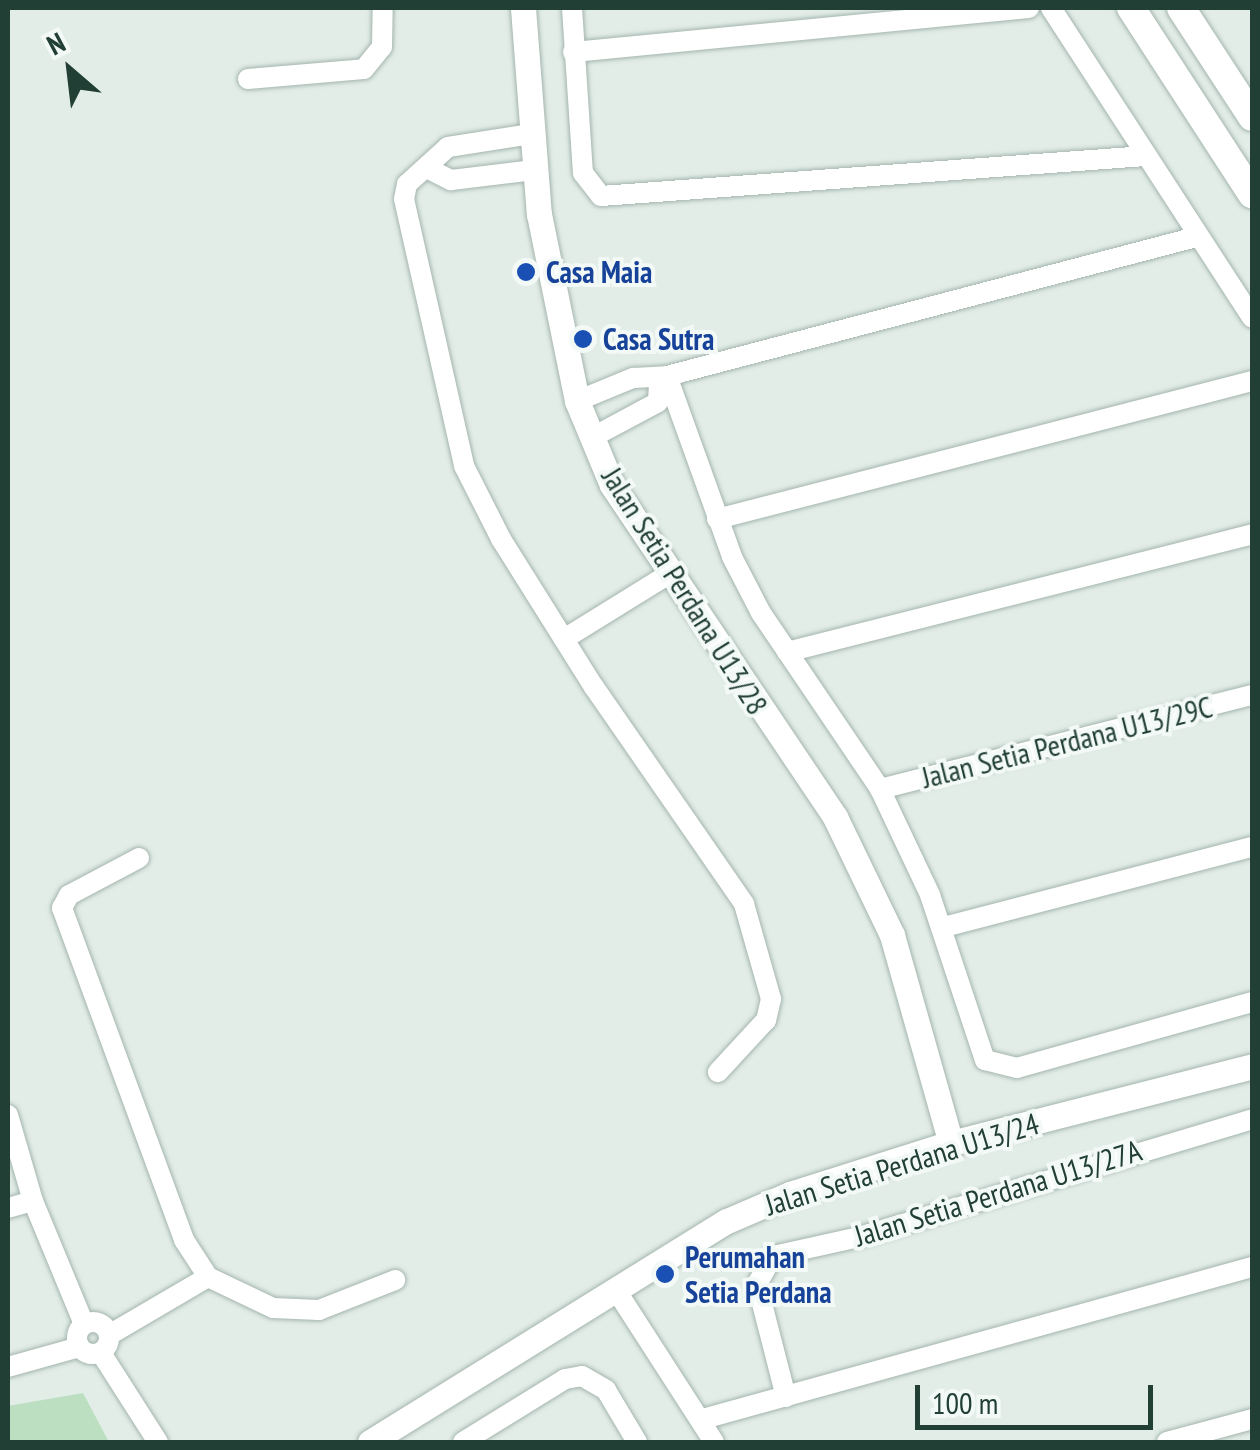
<!DOCTYPE html>
<html>
<head>
<meta charset="utf-8">
<style>
	body { margin:0 }
	#map { position:relative; width:1260px; height:1450px; overflow:hidden; background:#e2ede7; font-family:"PT Sans Narrow",sans-serif }
	div>[style] { position:absolute }
	.green>* { inset:0; background:#bbdfc0 }
	.roads { filter:drop-shadow(0 0 2px #a4b5ae) drop-shadow(0 0 2px #a4b5ae) }
	.minor>* { height:20px; margin:-10px; padding:0 10px; transform-origin:10px; border-radius:10px; background:#fff }
	.minor>.ring { margin:-10px; padding:0; box-sizing:content-box; background:none; border:20px solid #fff; border-radius:50% }
	.tertiary>* { height:25px; margin:-12.5px; padding:0 12.5px; transform-origin:12.5px; border-radius:12.5px; background:#fff }
	.secondary>* { height:28px; margin:-14px; padding:0 14px; transform-origin:14px; border-radius:14px; background:#fff }
	.dots>* { width:28px; height:28px; translate:-50% -50%; box-sizing:border-box; border:5px solid #f3f9f6; border-radius:50% }
	span { translate:-50% -50%; white-space:nowrap; text-align:center; line-height:1.15; -webkit-text-stroke:8px #f3f9f6; paint-order:stroke }
	.transit-label { font-size:30px; color:#164399; font-weight:700 }
	.left { translate:0 -50%; text-align:left }
	.street-label { font-size:30px; color:#213f34 }
	.frame { position:absolute; inset:0; border:10px solid #213f34; pointer-events:none }
	.north { position:absolute; left:20px; top:20px; width:100px; height:100px; -webkit-text-stroke:8px #f3f9f6; paint-order:stroke; rotate:332deg; font-size:28px; font-weight:700; line-height:40px; text-align:center; color:#213f34 }
	.north::after { content:''; display:block; margin:auto; width:35px; height:45px; background:#213f34; clip-path:polygon(50% 0,100% 100%,50% 72%,0 100%) }
	.scale { position:absolute; left:915px; top:1385px; width:238px; height:45px; box-sizing:border-box; border:5px solid #213f34; border-top:0; padding-left:12px; font-size:30px; line-height:35px; white-space:nowrap; color:#213f34; -webkit-text-stroke:8px #f3f9f6; paint-order:stroke }
</style>
</head>
<body>
<div id="map">
	<div class="green">
		<div style="clip-path:polygon(83px 1393px,109px 1442px,8px 1442px,8px 1406px)"></div>
	</div>
	<div class="roads">
		<div class="minor">
			<div style="left:572px;top:8px;width:165px;rotate:86.2deg"></div>
			<div style="left:583px;top:173px;width:29px;rotate:52deg"></div>
			<div style="left:601px;top:196px;width:546px;rotate:-4.2deg"></div>
			<div style="left:1051px;top:8px;width:369px;rotate:57deg"></div>
			<div style="left:573px;top:52px;width:458px;rotate:-5.5deg"></div>
			<div style="left:248px;top:79px;width:116px;rotate:-4.9deg"></div>
			<div style="left:364px;top:69px;width:28px;rotate:-51deg"></div>
			<div style="left:382px;top:47px;width:39px;rotate:-89deg"></div>
			<div style="left:531px;top:134px;width:84px;rotate:171.1deg"></div>
			<div style="left:448px;top:147px;width:55px;rotate:137.9deg"></div>
			<div style="left:407px;top:184px;width:15px;rotate:101deg"></div>
			<div style="left:404px;top:199px;width:274px;rotate:77.3deg"></div>
			<div style="left:464px;top:466px;width:82px;rotate:63.1deg"></div>
			<div style="left:501px;top:539px;width:175px;rotate:57.9deg"></div>
			<div style="left:594px;top:687px;width:264px;rotate:55.3deg"></div>
			<div style="left:744px;top:904px;width:99px;rotate:74.1deg"></div>
			<div style="left:771px;top:999px;width:22px;rotate:103deg"></div>
			<div style="left:766px;top:1020px;width:71px;rotate:132.7deg"></div>
			<div style="left:427px;top:168px;width:27px;rotate:27deg"></div>
			<div style="left:451px;top:180px;width:84px;rotate:-6.9deg"></div>
			<div style="left:667px;top:376px;width:547px;rotate:-14.72deg"></div>
			<div style="left:577px;top:401px;width:61px;rotate:-22.3deg"></div>
			<div style="left:633px;top:378px;width:34px;rotate:-3deg"></div>
			<div style="left:667px;top:376px;width:192px;rotate:70.2deg"></div>
			<div style="left:732px;top:557px;width:63px;rotate:62.6deg"></div>
			<div style="left:761px;top:613px;width:212px;rotate:55.9deg"></div>
			<div style="left:880px;top:789px;width:117px;rotate:64.7deg"></div>
			<div style="left:930px;top:895px;width:174px;rotate:71.6deg"></div>
			<div style="left:985px;top:1060px;width:33px;rotate:14deg"></div>
			<div style="left:1017px;top:1068px;width:244px;rotate:-15.7deg"></div>
			<div style="left:591px;top:438px;width:76px;rotate:-28.2deg"></div>
			<div style="left:658px;top:402px;width:22px;rotate:-87deg"></div>
			<div style="left:717px;top:519px;width:553px;rotate:-14.46deg"></div>
			<div style="left:564px;top:639px;width:123px;rotate:-31.8deg"></div>
			<div style="left:787px;top:652px;width:480px;rotate:-14.2deg"></div>
			<div style="left:880px;top:789px;width:384px;rotate:-14.2deg"></div>
			<div style="left:139px;top:858px;width:79px;rotate:152.1deg"></div>
			<div style="left:69px;top:895px;width:15px;rotate:118deg"></div>
			<div style="left:62px;top:908px;width:354px;rotate:69.8deg"></div>
			<div style="left:184px;top:1240px;width:44px;rotate:57deg"></div>
			<div style="left:208px;top:1277px;width:72px;rotate:25.5deg"></div>
			<div style="left:273px;top:1308px;width:46px;rotate:2.5deg"></div>
			<div style="left:319px;top:1310px;width:82px;rotate:-21.5deg"></div>
			<div style="left:944px;top:927px;width:318px;rotate:-14.6deg"></div>
			<div style="left:8px;top:1115px;width:90px;rotate:73.8deg"></div>
			<div style="left:33px;top:1201px;width:133px;rotate:67.5deg"></div>
			<div style="left:8px;top:1208px;width:26px;rotate:-16deg"></div>
			<div style="left:616px;top:1290px;width:181px;rotate:57.2deg"></div>
			<div class="ring" style="left:77px;top:1322px;width:12px;height:12px"></div>
			<div style="left:109px;top:1335px;width:115px;rotate:-30.4deg"></div>
			<div style="left:101px;top:1353px;width:106px;rotate:57.4deg"></div>
			<div style="left:8px;top:1367px;width:74px;rotate:-15.7deg"></div>
			<div style="left:786px;top:1397px;width:117px;rotate:-104.4deg"></div>
			<div style="left:757px;top:1284px;width:32px;rotate:-60deg"></div>
			<div style="left:773px;top:1256px;width:92px;rotate:-12.5deg"></div>
			<div style="left:863px;top:1236px;width:406px;rotate:-16.7deg"></div>
			<div style="left:703px;top:1419px;width:570px;rotate:-15.48deg"></div>
			<div style="left:463px;top:1442px;width:120px;rotate:-31.7deg"></div>
			<div style="left:565px;top:1379px;width:17px;rotate:-10deg"></div>
			<div style="left:582px;top:1376px;width:28px;rotate:30deg"></div>
			<div style="left:606px;top:1390px;width:61px;rotate:59.2deg"></div>
			<div style="left:1167px;top:1442px;width:88px;rotate:-15.1deg"></div>
		</div>
		<div class="tertiary">
			<div style="left:523px;top:8px;width:207px;rotate:85.6deg"></div>
			<div style="left:539px;top:214px;width:191px;rotate:78.5deg"></div>
			<div style="left:577px;top:401px;width:91px;rotate:67.4deg"></div>
			<div style="left:612px;top:485px;width:400px;rotate:56.1deg"></div>
			<div style="left:835px;top:817px;width:131px;rotate:64.2deg"></div>
			<div style="left:892px;top:935px;width:216px;rotate:74.2deg"></div>
			<div style="left:370px;top:1442px;width:420px;rotate:-31.8deg"></div>
			<div style="left:727px;top:1221px;width:69px;rotate:-23.2deg"></div>
			<div style="left:790px;top:1194px;width:169px;rotate:-17.6deg"></div>
			<div style="left:951px;top:1143px;width:311px;rotate:-14.3deg"></div>
		</div>
		<div class="secondary">
			<div style="left:1131px;top:8px;width:222px;rotate:57deg"></div>
			<div style="left:1181px;top:8px;width:130px;rotate:56.9deg"></div>
		</div>
	</div>
	<div class="dots">
		<div style="left:526px;top:272px;background:#1a4fb4"></div>
		<div style="left:583px;top:339px;background:#1a4fb4"></div>
		<div style="left:665px;top:1274px;background:#1a4fb4"></div>
	</div>
	<div class="transit-label">
		<span class="left" style="left:546px;top:272px">Casa Maia</span>
		<span class="left" style="left:603px;top:339px">Casa Sutra</span>
		<span class="left" style="left:685px;top:1274px">Perumahan<br>Setia Perdana</span>
	</div>
	<div class="street-label">
		<span style="left:685px;top:591px;rotate:58deg">Jalan Setia Perdana U13/28</span>
		<span style="left:1067px;top:742px;rotate:-14deg">Jalan Setia Perdana U13/29C</span>
		<span style="left:902px;top:1164px;rotate:-17deg">Jalan Setia Perdana U13/24</span>
		<span style="left:998px;top:1193px;rotate:-17deg">Jalan Setia Perdana U13/27A</span>
	</div>
	<div class="frame"></div>
	<div class="north">N</div>
	<div class="scale">100 m</div>
</div>
</body>
</html>
